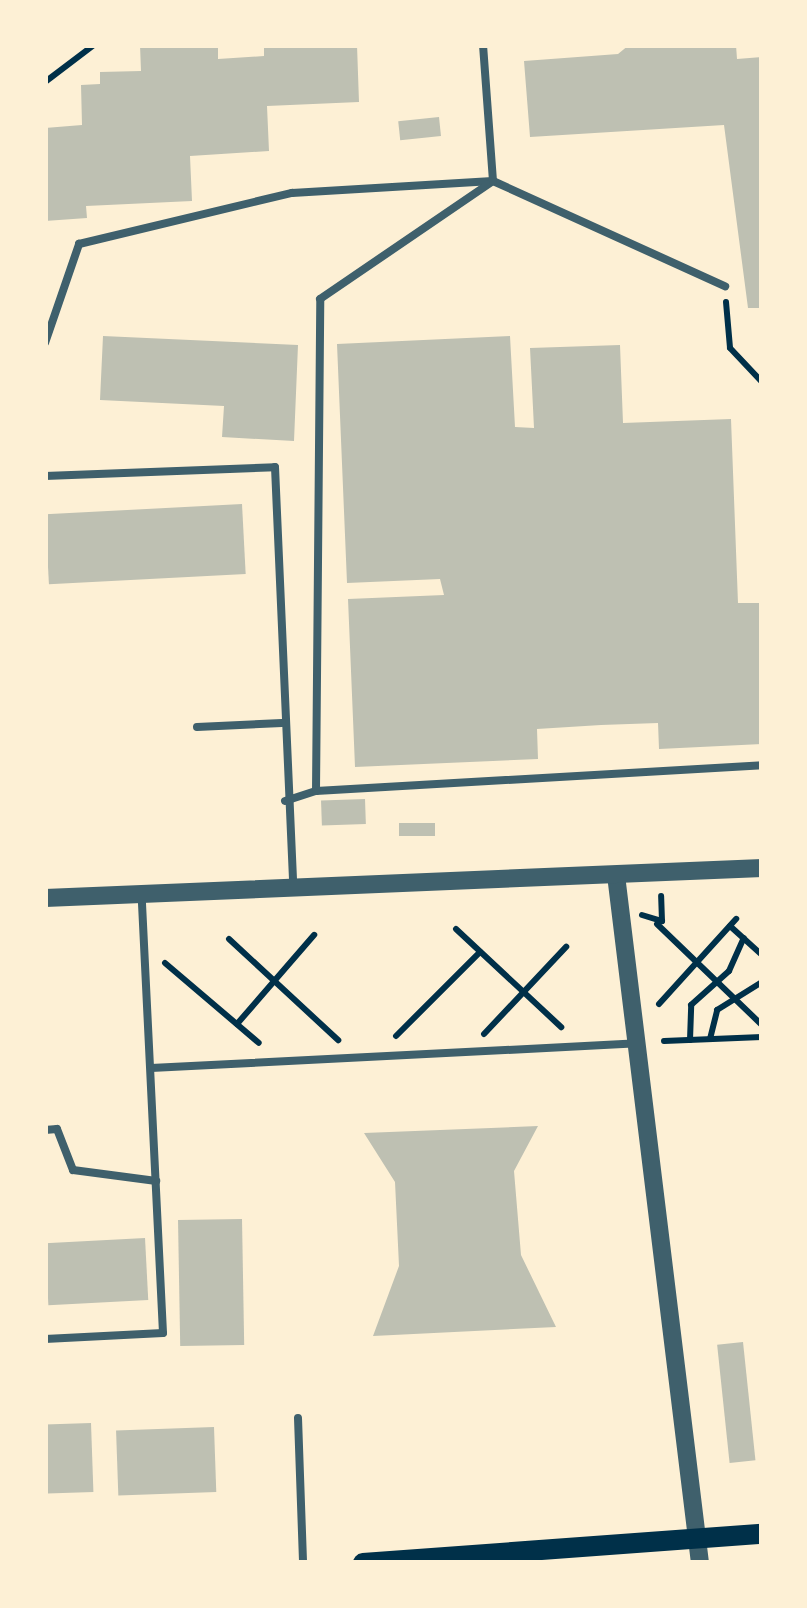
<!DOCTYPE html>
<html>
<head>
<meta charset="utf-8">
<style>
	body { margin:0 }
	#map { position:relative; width:807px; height:1608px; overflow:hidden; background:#fdf0d5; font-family:Montserrat,sans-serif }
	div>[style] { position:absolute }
	.building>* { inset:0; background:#bec0b2; transform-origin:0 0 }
	.path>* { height:6px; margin:-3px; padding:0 3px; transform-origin:3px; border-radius:3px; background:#003049 }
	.service>* { height:8px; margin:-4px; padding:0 4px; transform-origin:4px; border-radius:4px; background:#3f606c }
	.tertiary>* { height:18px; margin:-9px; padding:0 9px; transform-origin:9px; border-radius:9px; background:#3f606c }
	.secondary>* { height:20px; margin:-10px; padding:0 10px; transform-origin:10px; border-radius:10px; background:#003049 }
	span { translate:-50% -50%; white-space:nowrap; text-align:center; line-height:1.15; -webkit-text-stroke:8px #fdf0d5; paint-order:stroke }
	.frame { position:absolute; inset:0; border:48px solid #fdf0d5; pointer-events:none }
</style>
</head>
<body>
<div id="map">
	<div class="building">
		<div style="clip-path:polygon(140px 45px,218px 45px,218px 59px,264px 56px,264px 45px,357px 45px,359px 102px,267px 106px,269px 151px,190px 156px,192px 201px,86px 206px,87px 218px,45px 221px,45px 128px,82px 125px,81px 85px,100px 84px,100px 72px,141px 71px)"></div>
		<div style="clip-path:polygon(629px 45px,736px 45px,737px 59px,762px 57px,762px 308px,748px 308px,724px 125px,530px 137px,524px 61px,618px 54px)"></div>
		<div style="left:439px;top:117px;width:19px;height:41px;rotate:84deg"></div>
		<div style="clip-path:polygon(103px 336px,298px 345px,294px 441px,222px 437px,224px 406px,100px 400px)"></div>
		<div style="clip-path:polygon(510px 336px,515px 427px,534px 428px,530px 348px,620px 345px,623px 423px,731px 419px,738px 603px,762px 603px,762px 744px,659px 749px,658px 723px,601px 725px,537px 729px,538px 759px,355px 767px,348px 599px,444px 595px,440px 579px,347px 583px,337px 344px)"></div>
		<div style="left:242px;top:504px;width:70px;height:197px;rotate:87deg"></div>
		<div style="left:365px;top:799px;width:25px;height:44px;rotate:88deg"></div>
		<div style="left:435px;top:823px;width:13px;height:36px;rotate:90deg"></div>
		<div style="clip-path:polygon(538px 1126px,514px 1171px,521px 1255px,556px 1327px,373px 1336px,399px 1266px,395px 1182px,364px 1133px)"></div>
		<div style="left:242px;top:1219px;width:126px;height:64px;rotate:89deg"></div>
		<div style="left:145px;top:1238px;width:62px;height:100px;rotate:87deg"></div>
		<div style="left:743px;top:1342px;width:119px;height:26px;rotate:84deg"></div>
		<div style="left:91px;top:1423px;width:69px;height:46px;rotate:88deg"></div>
		<div style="left:214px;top:1427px;width:65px;height:98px;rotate:88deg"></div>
	</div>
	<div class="path">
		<div style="left:45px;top:82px;width:61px;rotate:-37.1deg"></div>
		<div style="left:726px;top:302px;width:46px;rotate:85deg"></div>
		<div style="left:730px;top:348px;width:47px;rotate:46.7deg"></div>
		<div style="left:642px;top:915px;width:21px;rotate:17deg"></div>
		<div style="left:662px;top:921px;width:25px;rotate:-92deg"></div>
		<div style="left:657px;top:924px;width:146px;rotate:43.9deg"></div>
		<div style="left:730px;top:926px;width:43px;rotate:42.2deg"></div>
		<div style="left:456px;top:929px;width:144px;rotate:43deg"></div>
		<div style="left:229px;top:939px;width:149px;rotate:42.8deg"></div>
		<div style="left:165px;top:963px;width:123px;rotate:40.4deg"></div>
		<div style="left:659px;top:1004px;width:115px;rotate:-47.8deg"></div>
		<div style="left:237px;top:1024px;width:118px;rotate:-49.1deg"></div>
		<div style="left:484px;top:1034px;width:120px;rotate:-46.7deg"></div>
		<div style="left:396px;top:1036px;width:119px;rotate:-45deg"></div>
		<div style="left:710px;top:1039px;width:30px;rotate:-76deg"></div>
		<div style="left:717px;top:1010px;width:53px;rotate:-31.9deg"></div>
		<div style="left:690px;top:1040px;width:35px;rotate:-88deg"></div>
		<div style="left:691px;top:1005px;width:51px;rotate:-41.8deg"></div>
		<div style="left:729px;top:971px;width:36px;rotate:-66deg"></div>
		<div style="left:664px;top:1041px;width:98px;rotate:-2.3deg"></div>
	</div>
	<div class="service">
		<div style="left:45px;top:343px;width:105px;rotate:-71deg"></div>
		<div style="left:79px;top:244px;width:219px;rotate:-13.5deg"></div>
		<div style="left:292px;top:193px;width:201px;rotate:-3.4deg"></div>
		<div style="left:493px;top:181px;width:255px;rotate:24.4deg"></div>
		<div style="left:45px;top:476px;width:230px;rotate:-2.2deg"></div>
		<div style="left:275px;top:467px;width:417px;rotate:87.5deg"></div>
		<div style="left:197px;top:727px;width:85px;rotate:-2.7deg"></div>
		<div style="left:316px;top:791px;width:447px;rotate:-3.3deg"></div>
		<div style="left:285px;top:801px;width:33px;rotate:-18deg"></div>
		<div style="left:316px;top:791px;width:492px;rotate:-89.5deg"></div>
		<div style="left:320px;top:299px;width:209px;rotate:-34.3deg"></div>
		<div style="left:493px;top:181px;width:136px;rotate:-94.2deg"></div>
		<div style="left:151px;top:1068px;width:487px;rotate:-2.9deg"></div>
		<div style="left:45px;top:1130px;width:12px;rotate:-5deg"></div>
		<div style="left:57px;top:1129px;width:44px;rotate:68.7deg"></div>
		<div style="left:73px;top:1170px;width:84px;rotate:7.5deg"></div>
		<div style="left:45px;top:1339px;width:118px;rotate:-2.9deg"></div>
		<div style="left:163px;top:1333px;width:437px;rotate:-92.8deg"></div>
		<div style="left:298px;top:1418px;width:145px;rotate:88deg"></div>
	</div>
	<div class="tertiary">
		<div style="left:616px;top:875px;width:693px;rotate:83.04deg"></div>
		<div style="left:45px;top:898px;width:718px;rotate:-2.4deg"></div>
	</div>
	<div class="secondary">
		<div style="left:363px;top:1563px;width:400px;rotate:-4.2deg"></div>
	</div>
	<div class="frame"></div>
</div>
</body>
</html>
